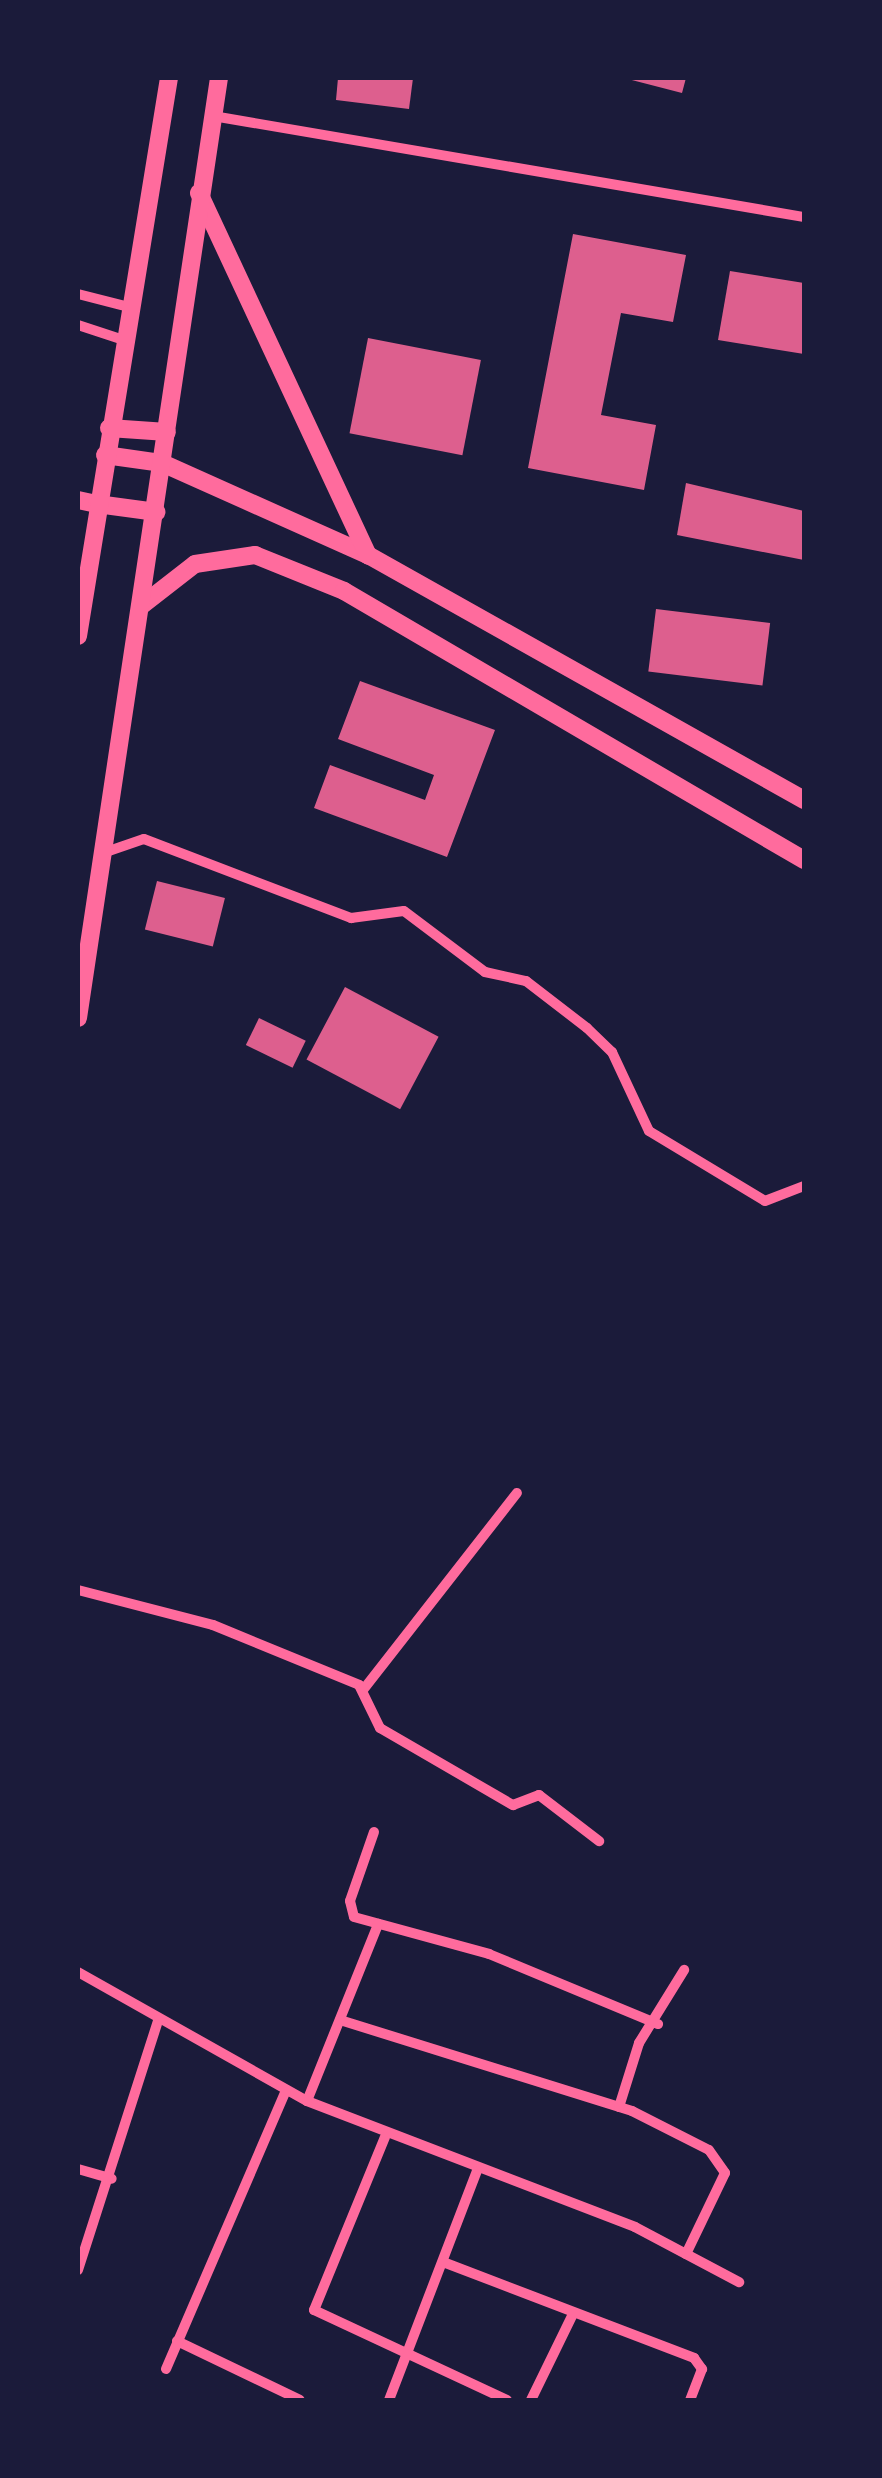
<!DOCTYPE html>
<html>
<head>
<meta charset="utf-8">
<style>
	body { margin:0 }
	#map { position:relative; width:882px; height:2478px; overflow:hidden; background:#1b1b3a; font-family:"Alegreya Sans",sans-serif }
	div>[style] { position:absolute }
	.building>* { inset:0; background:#dd5f8e; transform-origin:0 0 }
	.minor>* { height:10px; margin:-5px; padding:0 5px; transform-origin:5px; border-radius:5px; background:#ff6b9d }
	.primary>* { height:18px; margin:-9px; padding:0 9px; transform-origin:9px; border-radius:9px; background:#ff6b9d }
	.trunk>* { height:18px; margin:-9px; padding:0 9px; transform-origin:9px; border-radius:9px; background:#ff6b9d }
	span { translate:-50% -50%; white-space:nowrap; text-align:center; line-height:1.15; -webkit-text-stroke:10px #1b1b3a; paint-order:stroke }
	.frame { position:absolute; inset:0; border:80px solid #1b1b3a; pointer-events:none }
</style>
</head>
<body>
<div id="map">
	<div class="building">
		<div style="clip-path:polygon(338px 78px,413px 78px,409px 109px,336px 100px)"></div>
		<div style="clip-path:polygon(624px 78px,686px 78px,682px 93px)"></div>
		<div style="clip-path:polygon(573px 234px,686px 255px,673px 322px,621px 313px,601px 415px,656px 425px,644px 490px,528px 468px)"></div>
		<div style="clip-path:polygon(730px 271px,804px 283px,804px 354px,718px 340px)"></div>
		<div style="left:368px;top:338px;width:115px;height:97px;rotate:11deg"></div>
		<div style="clip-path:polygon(686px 483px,804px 511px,804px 560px,677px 535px)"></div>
		<div style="left:656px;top:609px;width:115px;height:63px;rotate:7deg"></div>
		<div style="clip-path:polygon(360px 681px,495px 730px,447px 857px,314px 808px,330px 765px,425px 800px,434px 775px,338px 739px)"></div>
		<div style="left:157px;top:881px;width:70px;height:50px;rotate:14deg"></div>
		<div style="left:345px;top:987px;width:106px;height:82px;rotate:28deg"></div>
		<div style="left:259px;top:1018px;width:52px;height:30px;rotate:26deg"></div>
	</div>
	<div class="minor">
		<div style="left:213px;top:116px;width:600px;rotate:9.7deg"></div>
		<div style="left:78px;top:294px;width:53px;rotate:14.3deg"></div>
		<div style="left:78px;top:325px;width:48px;rotate:18.1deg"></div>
		<div style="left:103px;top:853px;width:43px;rotate:-18.9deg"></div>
		<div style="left:144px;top:839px;width:222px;rotate:20.9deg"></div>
		<div style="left:351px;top:918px;width:53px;rotate:-7.5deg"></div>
		<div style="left:404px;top:911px;width:101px;rotate:37deg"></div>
		<div style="left:485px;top:972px;width:42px;rotate:12.4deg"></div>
		<div style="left:526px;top:981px;width:77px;rotate:37.6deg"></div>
		<div style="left:587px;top:1028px;width:35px;rotate:44deg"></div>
		<div style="left:612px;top:1052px;width:87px;rotate:64.9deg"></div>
		<div style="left:649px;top:1131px;width:135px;rotate:31.1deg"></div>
		<div style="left:765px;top:1201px;width:42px;rotate:-21deg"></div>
		<div style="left:78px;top:1590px;width:139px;rotate:14.5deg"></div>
		<div style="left:213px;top:1625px;width:158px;rotate:22.3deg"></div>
		<div style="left:359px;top:1685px;width:48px;rotate:64deg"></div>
		<div style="left:380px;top:1728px;width:154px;rotate:30.1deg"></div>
		<div style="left:513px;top:1805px;width:28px;rotate:-21deg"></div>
		<div style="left:539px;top:1795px;width:76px;rotate:37.5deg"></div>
		<div style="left:363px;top:1690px;width:250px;rotate:-52deg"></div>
		<div style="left:374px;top:1832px;width:73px;rotate:109.2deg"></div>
		<div style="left:350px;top:1901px;width:16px;rotate:76deg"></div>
		<div style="left:354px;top:1917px;width:140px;rotate:15.3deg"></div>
		<div style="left:489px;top:1954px;width:183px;rotate:22.5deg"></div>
		<div style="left:78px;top:1972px;width:263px;rotate:29.4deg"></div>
		<div style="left:307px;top:2101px;width:351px;rotate:21deg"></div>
		<div style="left:635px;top:2227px;width:118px;rotate:27.9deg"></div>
		<div style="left:340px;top:2020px;width:306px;rotate:17.3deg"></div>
		<div style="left:632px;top:2111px;width:86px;rotate:26.9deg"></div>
		<div style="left:709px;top:2150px;width:28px;rotate:55deg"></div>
		<div style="left:725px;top:2173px;width:90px;rotate:115.7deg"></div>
		<div style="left:307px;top:2101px;width:191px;rotate:-68.1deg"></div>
		<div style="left:619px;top:2107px;width:67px;rotate:-72.6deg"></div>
		<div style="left:639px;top:2043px;width:86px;rotate:-58.3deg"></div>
		<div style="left:385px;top:2137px;width:187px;rotate:112.3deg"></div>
		<div style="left:314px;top:2310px;width:213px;rotate:25deg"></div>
		<div style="left:78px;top:2169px;width:35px;rotate:16deg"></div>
		<div style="left:443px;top:2262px;width:269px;rotate:20.9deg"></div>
		<div style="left:694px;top:2358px;width:14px;rotate:54deg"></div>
		<div style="left:702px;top:2369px;width:33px;rotate:111deg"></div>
		<div style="left:78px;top:2270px;width:262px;rotate:-72.2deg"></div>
		<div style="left:177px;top:2341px;width:136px;rotate:25.6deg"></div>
		<div style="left:166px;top:2369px;width:304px;rotate:-66.7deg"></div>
		<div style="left:389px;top:2400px;width:245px;rotate:-69deg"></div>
		<div style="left:531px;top:2400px;width:96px;rotate:-64deg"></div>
	</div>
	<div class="primary">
		<div style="left:105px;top:455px;width:58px;rotate:8deg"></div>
		<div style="left:162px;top:463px;width:226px;rotate:24.1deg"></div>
		<div style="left:368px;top:555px;width:500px;rotate:29.33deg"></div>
		<div style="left:78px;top:500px;width:19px;rotate:12deg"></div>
		<div style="left:255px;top:555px;width:96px;rotate:22deg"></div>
		<div style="left:344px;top:591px;width:533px;rotate:30.32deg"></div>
	</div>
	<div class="trunk">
		<div style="left:199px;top:193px;width:400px;rotate:65deg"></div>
		<div style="left:109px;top:428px;width:58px;rotate:3.9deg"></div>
		<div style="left:97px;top:504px;width:60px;rotate:7.7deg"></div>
		<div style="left:141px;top:606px;width:68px;rotate:-37.9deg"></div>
		<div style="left:195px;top:564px;width:61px;rotate:-8.5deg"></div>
		<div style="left:78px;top:636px;width:565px;rotate:-80.74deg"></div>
		<div style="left:78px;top:1018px;width:951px;rotate:-81.47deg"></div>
	</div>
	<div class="frame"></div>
</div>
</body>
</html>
